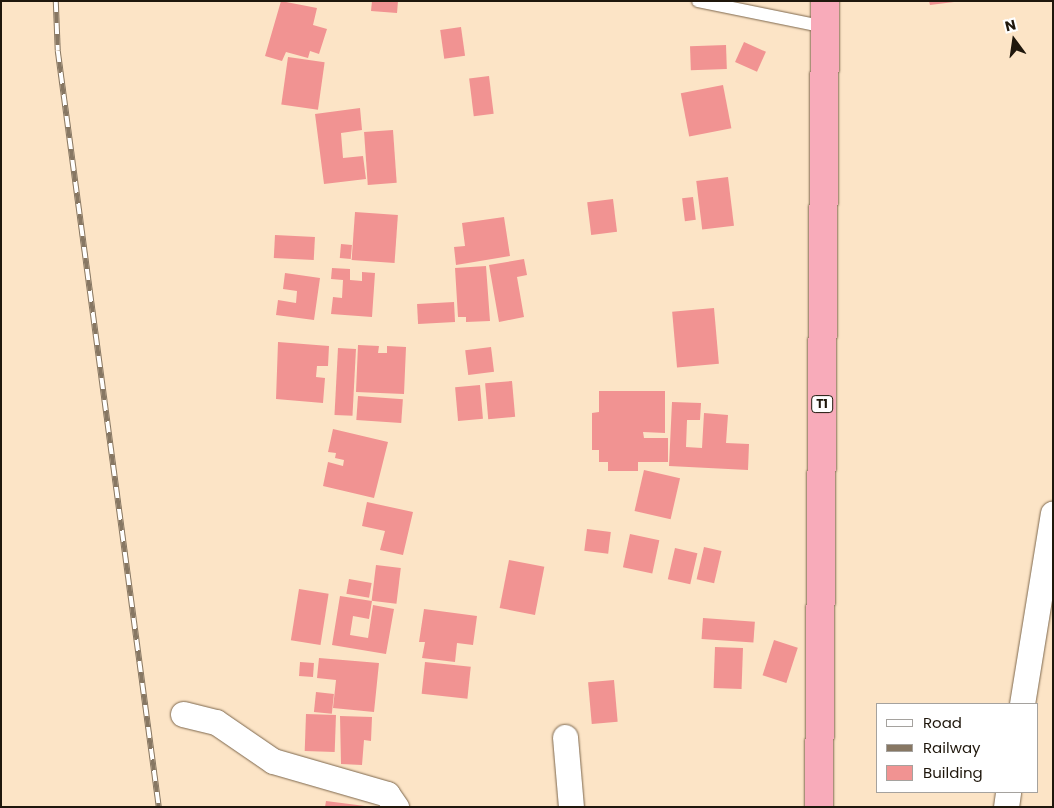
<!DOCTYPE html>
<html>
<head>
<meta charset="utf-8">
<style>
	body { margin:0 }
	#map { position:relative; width:1054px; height:808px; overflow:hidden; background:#fce4c6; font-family:Poppins,sans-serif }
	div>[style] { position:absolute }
	.building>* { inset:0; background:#f19392; transform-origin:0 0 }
	.roads { filter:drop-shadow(0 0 1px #7d674d) drop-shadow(0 0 1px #7d674d) }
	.service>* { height:12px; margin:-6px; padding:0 6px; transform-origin:6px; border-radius:6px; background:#fff }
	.minor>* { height:25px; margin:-12.5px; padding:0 12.5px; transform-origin:12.5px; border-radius:12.5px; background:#fff }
	.trunk>* { height:28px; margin:-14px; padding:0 14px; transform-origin:14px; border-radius:14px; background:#f8abba }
	.rail>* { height:5.5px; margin-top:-2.75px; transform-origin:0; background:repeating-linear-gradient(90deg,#fff 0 11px,#877763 0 22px); box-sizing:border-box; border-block:1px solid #877763 }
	span { translate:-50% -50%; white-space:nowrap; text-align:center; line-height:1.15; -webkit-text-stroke:4.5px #fff; paint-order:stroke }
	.shield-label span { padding:1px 4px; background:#fff; border:1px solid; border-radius:4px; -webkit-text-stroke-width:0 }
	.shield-label { font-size:12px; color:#1f170c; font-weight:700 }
	.frame { position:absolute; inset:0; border:2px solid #1f170c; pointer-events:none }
	.legend { position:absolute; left:876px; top:703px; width:162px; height:90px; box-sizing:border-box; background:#fff; border:1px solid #a5a29e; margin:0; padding:6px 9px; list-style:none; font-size:15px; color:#1f170c }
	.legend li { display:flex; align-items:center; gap:10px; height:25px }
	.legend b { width:25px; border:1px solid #a5a29e }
	.north { position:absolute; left:989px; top:15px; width:50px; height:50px; -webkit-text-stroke:4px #fff; paint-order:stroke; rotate:346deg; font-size:14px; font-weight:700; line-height:20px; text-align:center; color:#1f170c }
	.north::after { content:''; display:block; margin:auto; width:18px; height:22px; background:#1f170c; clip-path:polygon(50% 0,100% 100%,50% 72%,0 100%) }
</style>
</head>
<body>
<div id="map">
	<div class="building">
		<div style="clip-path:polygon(281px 1px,317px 8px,313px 25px,327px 29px,319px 54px,310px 51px,308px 58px,286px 52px,282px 61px,265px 56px)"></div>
		<div style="clip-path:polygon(372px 1px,398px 1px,397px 13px,371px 11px)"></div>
		<div style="clip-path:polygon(929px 1px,954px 1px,954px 2px,930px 5px)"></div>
		<div style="left:461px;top:27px;width:29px;height:21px;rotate:82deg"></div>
		<div style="left:744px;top:42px;width:24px;height:22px;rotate:24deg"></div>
		<div style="left:726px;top:45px;width:24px;height:36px;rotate:88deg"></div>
		<div style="left:288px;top:57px;width:37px;height:48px;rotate:8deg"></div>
		<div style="left:489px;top:76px;width:38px;height:20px;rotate:83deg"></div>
		<div style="left:723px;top:85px;width:44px;height:43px;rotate:79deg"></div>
		<div style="clip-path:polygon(360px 108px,362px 130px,341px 133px,343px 158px,363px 156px,366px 179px,324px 184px,315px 114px)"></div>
		<div style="left:393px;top:130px;width:53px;height:29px;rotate:86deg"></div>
		<div style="left:728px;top:177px;width:49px;height:32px;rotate:83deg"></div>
		<div style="left:693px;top:197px;width:23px;height:11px;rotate:83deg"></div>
		<div style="left:613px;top:199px;width:33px;height:26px;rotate:83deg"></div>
		<div style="left:355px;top:212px;width:43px;height:48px;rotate:4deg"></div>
		<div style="clip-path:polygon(504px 217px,510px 256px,456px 265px,454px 247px,465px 246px,462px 223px)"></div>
		<div style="left:275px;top:235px;width:40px;height:23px;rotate:3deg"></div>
		<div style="left:341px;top:244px;width:11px;height:14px;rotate:5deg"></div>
		<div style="clip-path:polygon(524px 259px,527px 275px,517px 277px,524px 317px,499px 322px,489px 265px)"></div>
		<div style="clip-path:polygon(486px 266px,490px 321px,466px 322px,466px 317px,458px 317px,455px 268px)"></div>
		<div style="clip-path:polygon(332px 268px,350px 269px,350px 280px,362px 281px,362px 272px,375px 273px,372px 317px,331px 314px,333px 297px,342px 298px,343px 280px,331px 279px)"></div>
		<div style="clip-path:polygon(285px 273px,320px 278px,314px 320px,276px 315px,278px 300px,296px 303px,297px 291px,283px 289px)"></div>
		<div style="left:454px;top:302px;width:20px;height:37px;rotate:87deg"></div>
		<div style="left:714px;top:308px;width:56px;height:42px;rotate:85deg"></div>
		<div style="clip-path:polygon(278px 342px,329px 346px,328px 366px,317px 366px,316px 377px,325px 378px,323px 403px,276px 399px)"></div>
		<div style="clip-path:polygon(358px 345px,379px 346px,378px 353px,387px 353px,387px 346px,406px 347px,404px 394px,356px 392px)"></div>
		<div style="left:491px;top:347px;width:25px;height:26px;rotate:83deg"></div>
		<div style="left:338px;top:348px;width:18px;height:67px;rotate:3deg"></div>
		<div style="left:512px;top:381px;width:36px;height:27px;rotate:85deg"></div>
		<div style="left:480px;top:385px;width:34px;height:25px;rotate:85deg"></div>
		<div style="clip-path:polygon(599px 391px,665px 391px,665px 433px,643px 432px,644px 438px,668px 438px,668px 462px,638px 462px,638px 471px,608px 471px,608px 462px,599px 462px,599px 450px,592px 450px,592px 413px,599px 412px)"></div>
		<div style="left:358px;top:396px;width:45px;height:24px;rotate:4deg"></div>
		<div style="clip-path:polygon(672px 402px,701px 403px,700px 420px,687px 420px,686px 447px,702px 448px,704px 413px,728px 415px,726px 443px,749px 444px,748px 470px,669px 466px)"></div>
		<div style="clip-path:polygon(333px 429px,388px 442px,374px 498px,323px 486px,328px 462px,343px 466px,344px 460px,335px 458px,336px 453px,328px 452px)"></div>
		<div style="left:644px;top:470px;width:37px;height:42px;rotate:13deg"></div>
		<div style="clip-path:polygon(367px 502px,413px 512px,403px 555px,380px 550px,385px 531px,362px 526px)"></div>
		<div style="left:587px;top:529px;width:24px;height:22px;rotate:7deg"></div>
		<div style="left:630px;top:534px;width:30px;height:34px;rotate:12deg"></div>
		<div style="left:704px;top:547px;width:18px;height:33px;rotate:13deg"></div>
		<div style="left:675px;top:548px;width:23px;height:32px;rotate:13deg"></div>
		<div style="left:509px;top:560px;width:36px;height:49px;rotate:11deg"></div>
		<div style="left:376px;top:565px;width:25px;height:36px;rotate:7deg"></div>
		<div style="left:349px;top:579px;width:23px;height:15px;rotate:10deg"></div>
		<div style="left:299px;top:589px;width:30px;height:52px;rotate:9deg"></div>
		<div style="clip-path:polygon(340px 596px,372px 601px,369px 619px,353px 616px,350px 635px,368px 638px,373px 605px,394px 609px,386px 654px,332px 645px)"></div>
		<div style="clip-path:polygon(424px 609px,477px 616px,473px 645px,457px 643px,455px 662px,422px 658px,425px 642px,419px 642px)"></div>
		<div style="left:703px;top:618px;width:52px;height:21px;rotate:4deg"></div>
		<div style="left:774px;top:640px;width:25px;height:37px;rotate:18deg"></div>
		<div style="left:715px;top:647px;width:28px;height:41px;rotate:2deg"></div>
		<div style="clip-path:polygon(319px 658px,379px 663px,374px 712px,333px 708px,336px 680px,317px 678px)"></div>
		<div style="left:300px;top:662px;width:14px;height:14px;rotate:4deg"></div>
		<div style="left:425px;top:662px;width:46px;height:32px;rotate:6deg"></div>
		<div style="left:614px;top:680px;width:42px;height:26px;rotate:85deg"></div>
		<div style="left:316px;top:692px;width:18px;height:20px;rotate:6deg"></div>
		<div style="left:306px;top:714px;width:30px;height:37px;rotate:2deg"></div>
		<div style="clip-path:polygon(340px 716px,372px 717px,371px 741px,364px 740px,362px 765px,341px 764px)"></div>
		<div style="clip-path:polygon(326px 801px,365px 806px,365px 807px,325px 807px)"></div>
	</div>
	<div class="roads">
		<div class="service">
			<div style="left:698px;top:1px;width:131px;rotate:11.5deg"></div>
		</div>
		<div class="minor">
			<div style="left:1022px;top:704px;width:193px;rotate:-80.8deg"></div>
			<div style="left:183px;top:714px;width:34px;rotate:14deg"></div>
			<div style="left:216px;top:722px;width:69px;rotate:34.4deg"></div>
			<div style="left:273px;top:761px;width:119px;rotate:16.1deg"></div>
			<div style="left:387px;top:794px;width:16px;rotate:55deg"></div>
			<div style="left:565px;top:737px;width:70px;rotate:85.1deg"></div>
			<div style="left:1006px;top:807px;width:15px;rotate:-82deg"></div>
		</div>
		<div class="trunk">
			<div style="left:819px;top:807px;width:806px;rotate:-89.57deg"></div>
		</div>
	</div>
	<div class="rail">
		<div style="left:56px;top:1px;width:50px;rotate:87.7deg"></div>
		<div style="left:58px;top:51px;width:763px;rotate:82.39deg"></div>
	</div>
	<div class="shield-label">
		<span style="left:822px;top:404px">T1</span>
	</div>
	<div class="frame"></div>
	<ul class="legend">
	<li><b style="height:6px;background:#fff"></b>Road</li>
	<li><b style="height:6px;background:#877763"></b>Railway</li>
	<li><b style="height:14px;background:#f19392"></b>Building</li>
	</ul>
	<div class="north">N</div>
</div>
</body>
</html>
